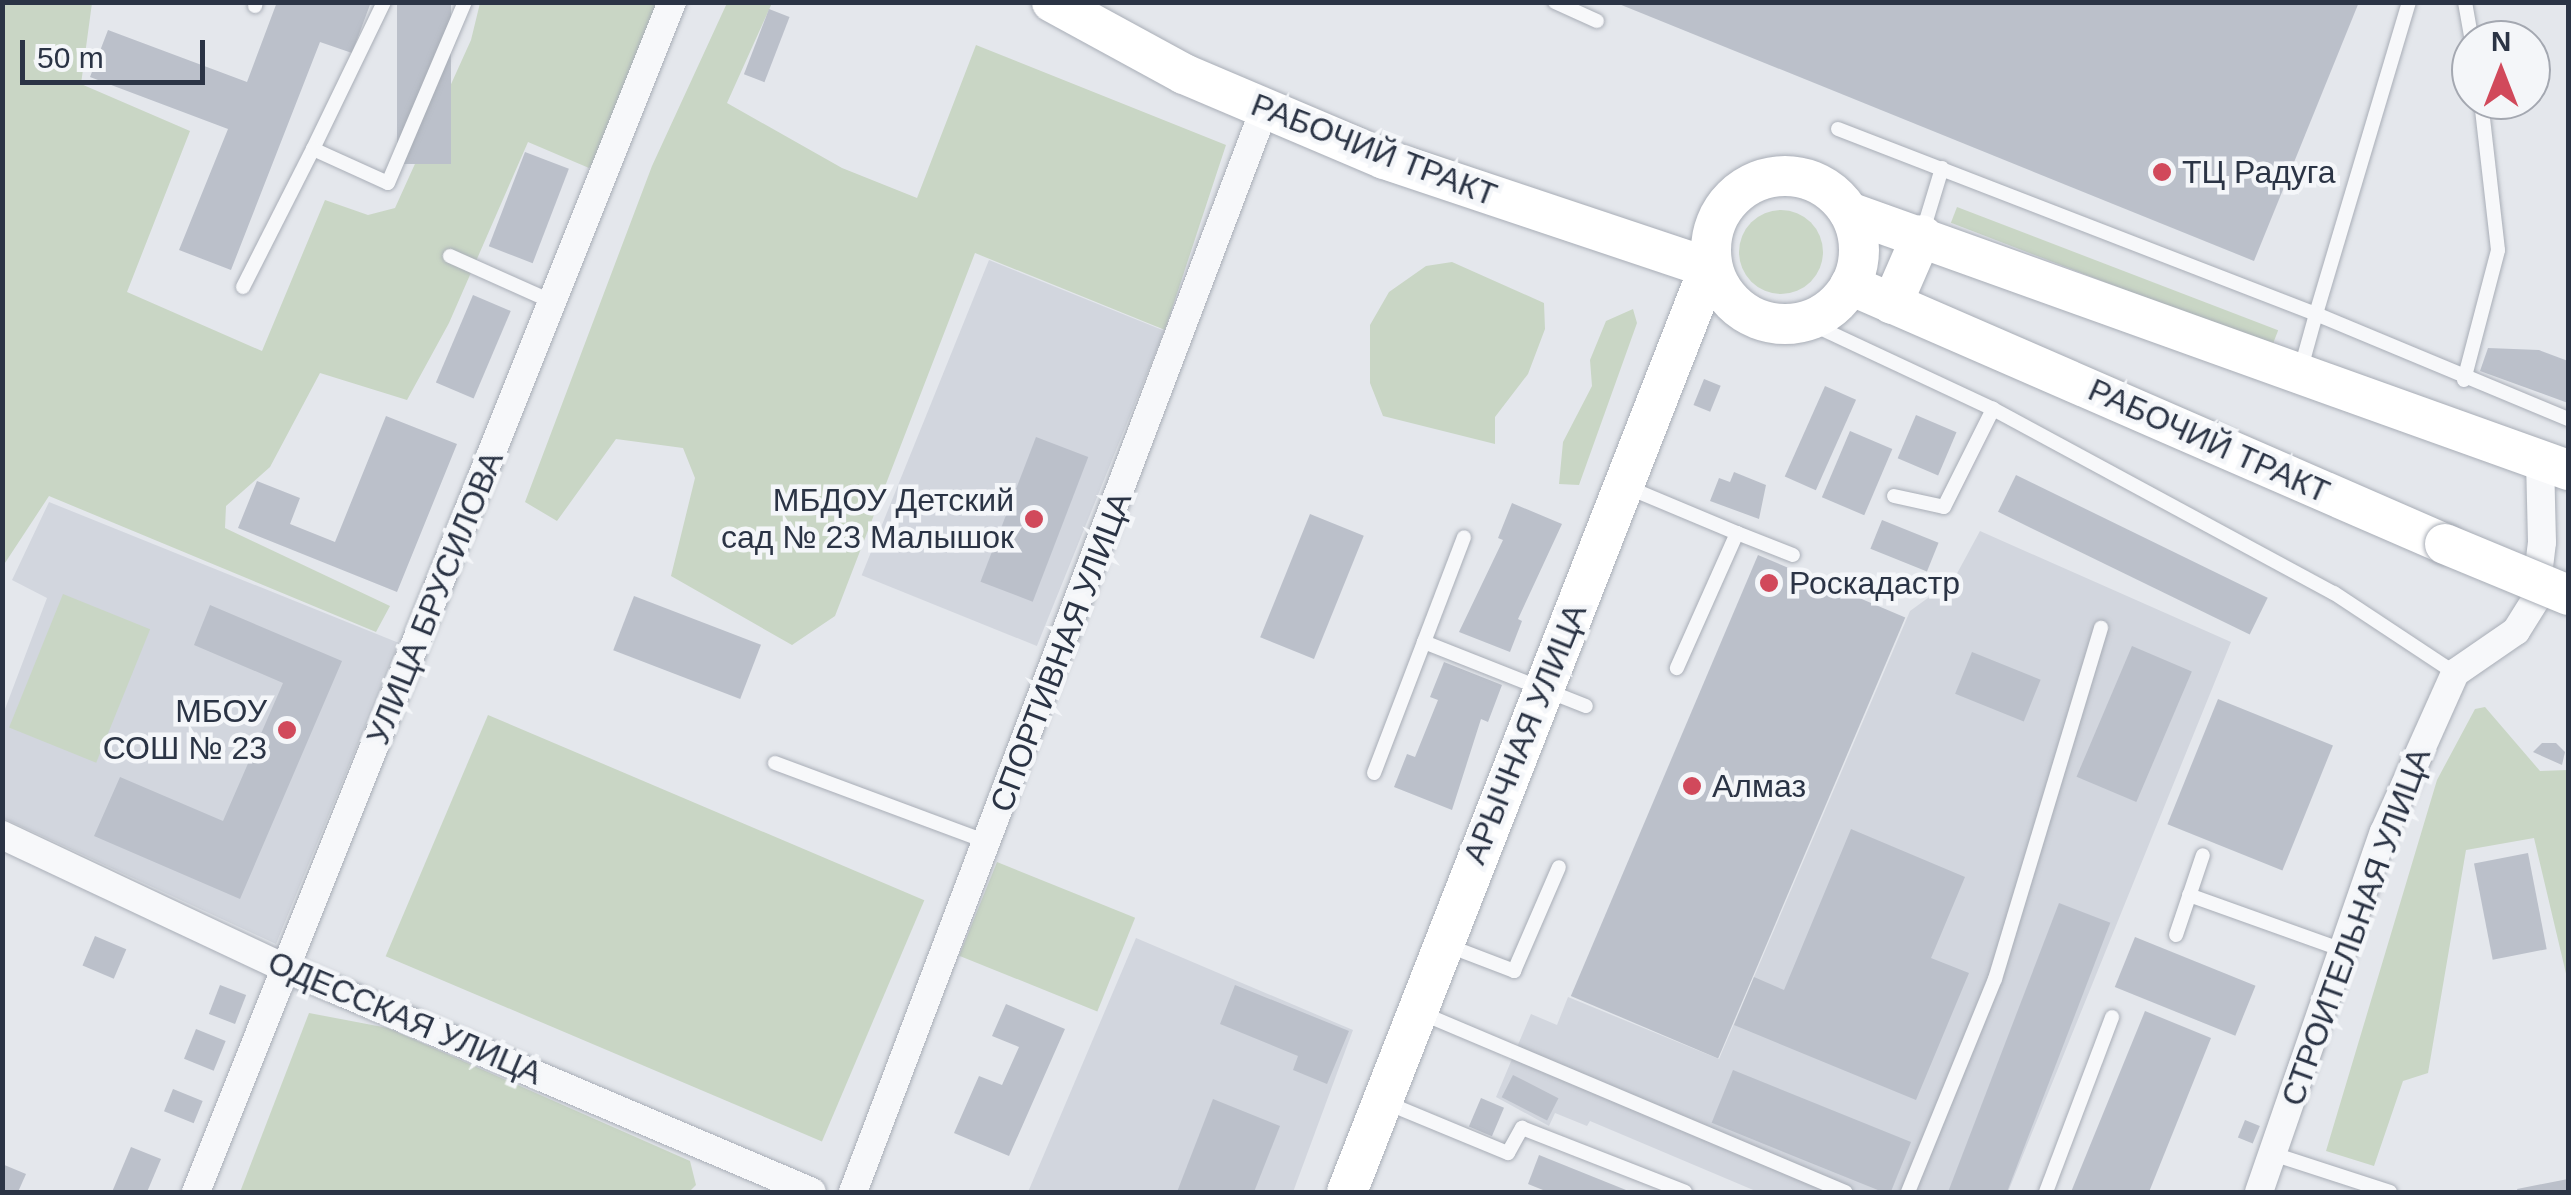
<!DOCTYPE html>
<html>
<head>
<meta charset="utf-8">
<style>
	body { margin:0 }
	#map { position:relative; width:2571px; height:1195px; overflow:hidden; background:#e4e7ec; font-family:Arial,sans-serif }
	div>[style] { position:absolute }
	.built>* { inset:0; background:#d2d6de; transform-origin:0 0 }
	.green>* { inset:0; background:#c9d6c5; transform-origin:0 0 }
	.round { border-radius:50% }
	.building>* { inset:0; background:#bbc0ca; transform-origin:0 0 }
	.roads { filter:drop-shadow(0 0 2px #a9aeb7) drop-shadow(0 0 2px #a9aeb7) }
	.lane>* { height:14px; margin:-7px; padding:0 7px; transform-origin:7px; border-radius:7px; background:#f7f8fa }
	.street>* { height:28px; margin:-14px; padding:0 14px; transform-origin:14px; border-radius:14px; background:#f7f8fa }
	.secondary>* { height:40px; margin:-20px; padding:0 20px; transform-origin:20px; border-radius:20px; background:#fff }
	.secondary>.ring { margin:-20px; padding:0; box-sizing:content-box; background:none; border:40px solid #fff; border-radius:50% }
	.bridges { filter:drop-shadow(0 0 2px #a9aeb7) drop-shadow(0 0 2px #a9aeb7) }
	.secondary-bridge>* { height:40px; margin:-20px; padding:0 20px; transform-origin:20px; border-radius:20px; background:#fff }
	.dots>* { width:28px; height:28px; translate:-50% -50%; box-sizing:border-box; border:5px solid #f4f6f9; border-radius:50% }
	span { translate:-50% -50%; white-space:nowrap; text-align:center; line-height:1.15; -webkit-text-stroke:9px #f4f6f9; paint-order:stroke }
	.street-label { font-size:32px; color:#2b3445 }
	.poi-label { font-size:32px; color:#2b3445 }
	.left { translate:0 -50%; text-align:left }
	.right { translate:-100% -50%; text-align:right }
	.frame { position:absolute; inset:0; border:5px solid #2b3445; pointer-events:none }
	.north { position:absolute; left:2451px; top:20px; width:100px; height:100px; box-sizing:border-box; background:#f4f6f9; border:2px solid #a4a8b1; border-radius:50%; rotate:0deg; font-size:28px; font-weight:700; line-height:40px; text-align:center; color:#2b3445 }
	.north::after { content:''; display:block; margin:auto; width:35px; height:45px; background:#d1495b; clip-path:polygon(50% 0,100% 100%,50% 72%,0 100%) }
	.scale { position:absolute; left:20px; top:40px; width:185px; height:45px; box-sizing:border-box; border:5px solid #2b3445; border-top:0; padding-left:12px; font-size:30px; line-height:35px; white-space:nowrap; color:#2b3445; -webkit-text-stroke:8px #f4f6f9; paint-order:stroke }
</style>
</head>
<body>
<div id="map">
	<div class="built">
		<div style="left:989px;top:260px;width:189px;height:340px;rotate:22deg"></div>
		<div style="clip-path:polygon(49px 502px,399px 643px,276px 944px,3px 818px,2px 717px,47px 598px,12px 580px)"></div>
		<div style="clip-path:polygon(1980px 531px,2231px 642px,2008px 1192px,1758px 1192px,1590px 1121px,1587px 1126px,1555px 1113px,1549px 1126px,1496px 1097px,1531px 1014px,1557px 1025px,1568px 997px,1719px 1059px,1910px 611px,1954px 579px)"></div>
		<div style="clip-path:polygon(1136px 938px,1353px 1030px,1293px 1192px,1028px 1192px)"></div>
	</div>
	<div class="green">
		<div style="clip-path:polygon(3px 3px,92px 3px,81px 84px,190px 131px,127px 292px,262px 351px,325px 200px,368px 215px,395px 208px,471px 40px,480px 3px,658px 3px,603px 149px,589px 168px,528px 142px,449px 323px,407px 400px,320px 373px,270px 467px,226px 506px,225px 528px,390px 606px,376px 632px,49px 496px,3px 566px)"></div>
		<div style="clip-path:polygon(727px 3px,772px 3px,727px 103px,842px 168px,917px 198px,976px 45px,1226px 145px,1165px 330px,975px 253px,835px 616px,792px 645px,671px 576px,695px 478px,683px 448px,616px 439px,557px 521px,525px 502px,652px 166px)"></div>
		<div style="left:1957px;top:207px;width:344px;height:17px;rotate:21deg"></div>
		<div class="round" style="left:1739px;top:210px;width:84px;height:84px"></div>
		<div style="clip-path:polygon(1452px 262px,1544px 303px,1545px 329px,1528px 374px,1495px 417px,1495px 444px,1383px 416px,1370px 383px,1370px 325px,1389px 292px,1426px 266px)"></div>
		<div style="clip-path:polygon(1633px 309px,1637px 323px,1579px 485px,1559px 484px,1563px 442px,1592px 386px,1590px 360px,1606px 321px)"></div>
		<div style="left:63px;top:594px;width:94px;height:144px;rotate:22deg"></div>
		<div style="clip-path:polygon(2485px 707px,2540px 771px,2568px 770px,2568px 982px,2534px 838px,2466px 850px,2428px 1073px,2403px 1081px,2374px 1166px,2326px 1151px,2437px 780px,2475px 709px)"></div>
		<div style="left:488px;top:715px;width:474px;height:262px;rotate:23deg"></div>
		<div style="left:997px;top:862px;width:149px;height:101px;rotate:22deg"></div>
		<div style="clip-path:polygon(309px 1013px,388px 1028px,690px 1161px,696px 1185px,689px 1192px,240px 1192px)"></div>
	</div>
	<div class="building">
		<div style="clip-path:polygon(277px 2px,371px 2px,352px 53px,320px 42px,231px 270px,179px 250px,228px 129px,90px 77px,108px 30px,247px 82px)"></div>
		<div style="left:397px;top:2px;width:54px;height:162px"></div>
		<div style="clip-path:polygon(1614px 2px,2359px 2px,2254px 261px)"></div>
		<div style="left:769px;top:9px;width:22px;height:70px;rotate:21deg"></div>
		<div style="left:525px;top:152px;width:47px;height:101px;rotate:21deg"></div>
		<div style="left:473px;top:295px;width:41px;height:95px;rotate:23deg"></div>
		<div style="clip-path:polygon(2488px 348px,2539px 350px,2568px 361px,2568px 403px,2480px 371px)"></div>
		<div style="left:1704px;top:379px;width:18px;height:28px;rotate:22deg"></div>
		<div style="left:1825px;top:386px;width:34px;height:99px;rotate:24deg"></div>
		<div style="left:1916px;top:415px;width:44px;height:47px;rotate:23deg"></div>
		<div style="clip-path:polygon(386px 416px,457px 444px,397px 592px,238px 528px,257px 481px,300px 498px,290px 524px,335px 542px)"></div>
		<div style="left:1850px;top:431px;width:46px;height:72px;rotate:23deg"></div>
		<div style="left:1036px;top:437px;width:56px;height:155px;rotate:21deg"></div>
		<div style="clip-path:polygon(1734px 472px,1766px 485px,1759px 519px,1710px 501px,1719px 478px,1730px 482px)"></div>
		<div style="left:2016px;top:475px;width:280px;height:41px;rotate:26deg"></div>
		<div style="clip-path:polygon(1512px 503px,1562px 524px,1518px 619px,1522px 621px,1510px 652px,1459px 632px,1503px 540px,1498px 538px)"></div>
		<div style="left:1310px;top:514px;width:58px;height:133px;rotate:22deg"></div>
		<div style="left:1882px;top:520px;width:61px;height:31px;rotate:22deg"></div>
		<div style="left:1758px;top:555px;width:160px;height:479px;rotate:23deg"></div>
		<div style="left:634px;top:596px;width:136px;height:58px;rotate:21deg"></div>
		<div style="clip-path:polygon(210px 605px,342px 661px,240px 899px,94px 836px,120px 777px,223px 821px,283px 683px,194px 645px)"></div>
		<div style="left:2132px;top:646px;width:65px;height:142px;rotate:23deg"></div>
		<div style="left:1972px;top:652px;width:74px;height:45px;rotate:22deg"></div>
		<div style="clip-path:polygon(1444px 662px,1502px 685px,1488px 722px,1481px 719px,1452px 810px,1394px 787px,1407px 754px,1415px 757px,1438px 700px,1430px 697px)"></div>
		<div style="left:2218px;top:699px;width:124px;height:135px;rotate:22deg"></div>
		<div style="clip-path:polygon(2542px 743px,2556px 743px,2565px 752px,2562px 765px,2533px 752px)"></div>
		<div style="clip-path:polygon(1851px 829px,1965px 877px,1931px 958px,1969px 973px,1916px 1100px,1734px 1025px,1754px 977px,1784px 990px)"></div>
		<div style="left:2528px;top:853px;width:98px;height:55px;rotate:79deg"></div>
		<div style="left:2059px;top:903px;width:55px;height:313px;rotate:21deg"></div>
		<div style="left:95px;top:936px;width:34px;height:32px;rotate:23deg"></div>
		<div style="left:2135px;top:937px;width:130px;height:54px;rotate:22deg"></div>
		<div style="left:220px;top:985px;width:28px;height:31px;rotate:21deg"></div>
		<div style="clip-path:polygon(1235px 985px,1349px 1031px,1327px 1084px,1293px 1070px,1298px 1056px,1220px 1024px)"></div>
		<div style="clip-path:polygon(1006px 1004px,1065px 1029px,1009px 1156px,954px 1133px,979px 1076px,1002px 1085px,1019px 1047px,992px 1036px)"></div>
		<div style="clip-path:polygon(2145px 1011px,2211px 1038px,2149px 1192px,2071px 1192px)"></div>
		<div style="left:196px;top:1029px;width:32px;height:32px;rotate:22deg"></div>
		<div style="left:1733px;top:1070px;width:192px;height:57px;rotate:22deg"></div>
		<div style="left:1513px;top:1075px;width:51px;height:25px;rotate:27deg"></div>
		<div style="left:173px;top:1089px;width:32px;height:24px;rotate:22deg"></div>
		<div style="left:1481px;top:1098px;width:25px;height:31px;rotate:23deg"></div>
		<div style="clip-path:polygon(1213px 1099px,1280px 1126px,1254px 1192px,1177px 1192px)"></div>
		<div style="left:2245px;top:1120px;width:16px;height:19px;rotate:22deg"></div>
		<div style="clip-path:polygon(131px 1147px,161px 1159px,147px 1192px,112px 1192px)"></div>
		<div style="clip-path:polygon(1539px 1155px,1631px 1192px,1548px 1192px,1528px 1184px)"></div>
		<div style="clip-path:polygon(2px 1164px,26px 1174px,18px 1192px,2px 1192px)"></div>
		<div style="clip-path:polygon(2568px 1179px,2568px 1192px,2518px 1192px,2517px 1189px)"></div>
	</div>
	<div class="roads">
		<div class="lane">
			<div style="left:384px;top:2px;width:163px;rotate:115.8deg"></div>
			<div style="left:313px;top:149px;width:82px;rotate:24.4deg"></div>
			<div style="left:388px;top:183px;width:197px;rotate:-67deg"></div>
			<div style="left:1555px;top:2px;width:46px;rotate:24.3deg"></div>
			<div style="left:2409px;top:2px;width:326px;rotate:106.6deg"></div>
			<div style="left:2316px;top:314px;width:273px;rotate:22.6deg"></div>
			<div style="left:2465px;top:2px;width:39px;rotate:80deg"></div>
			<div style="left:255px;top:6px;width:4px;rotate:-76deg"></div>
			<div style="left:1838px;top:129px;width:513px;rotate:21.16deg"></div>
			<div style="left:2316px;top:314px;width:56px;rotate:105.5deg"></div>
			<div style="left:1922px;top:234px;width:69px;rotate:-73.1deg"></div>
			<div style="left:450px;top:256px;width:113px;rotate:24.1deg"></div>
			<div style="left:243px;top:287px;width:155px;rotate:-63.1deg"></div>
			<div style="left:1805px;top:321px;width:208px;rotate:25.1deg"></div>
			<div style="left:1993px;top:409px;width:387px;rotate:28.4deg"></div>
			<div style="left:2334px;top:593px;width:145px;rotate:33.5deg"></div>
			<div style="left:2464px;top:380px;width:134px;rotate:-75.3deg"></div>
			<div style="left:2498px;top:250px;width:151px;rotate:-96.5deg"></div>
			<div style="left:1627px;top:487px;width:119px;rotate:22.7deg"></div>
			<div style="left:1737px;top:533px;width:148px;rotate:114deg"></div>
			<div style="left:1894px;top:496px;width:51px;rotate:12.4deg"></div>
			<div style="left:1944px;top:507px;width:110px;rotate:-63.4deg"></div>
			<div style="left:1737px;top:533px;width:60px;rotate:21.4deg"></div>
			<div style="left:1424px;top:642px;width:112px;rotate:-69.1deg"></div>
			<div style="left:775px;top:763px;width:226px;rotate:20.4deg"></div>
			<div style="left:1374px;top:773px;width:140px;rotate:-69.1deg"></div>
			<div style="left:1424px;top:642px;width:174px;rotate:21.6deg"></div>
			<div style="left:2189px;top:895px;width:164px;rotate:19.7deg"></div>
			<div style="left:2176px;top:935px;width:84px;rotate:-71.4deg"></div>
			<div style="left:1449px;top:946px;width:70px;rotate:21deg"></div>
			<div style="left:1514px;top:971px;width:113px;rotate:-66.6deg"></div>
			<div style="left:1419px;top:1012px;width:463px;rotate:22.9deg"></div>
			<div style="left:1387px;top:1103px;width:131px;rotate:22.5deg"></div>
			<div style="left:1508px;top:1153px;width:29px;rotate:-61deg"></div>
			<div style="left:1522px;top:1128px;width:175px;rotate:21.4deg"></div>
			<div style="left:2273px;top:1154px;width:123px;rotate:18deg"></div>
			<div style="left:1908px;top:1192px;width:230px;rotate:-67.8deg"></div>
			<div style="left:1995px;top:979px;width:367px;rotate:-73.2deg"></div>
			<div style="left:2046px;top:1192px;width:187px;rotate:-69.3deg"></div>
		</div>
		<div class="street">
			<div style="left:2px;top:835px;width:315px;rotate:25.2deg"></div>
			<div style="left:287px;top:969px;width:570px;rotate:23.01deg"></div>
			<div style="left:196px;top:1192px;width:1282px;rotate:-68.2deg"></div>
			<div style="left:853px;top:1192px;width:1157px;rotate:-69.2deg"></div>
			<div style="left:2259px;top:1192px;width:381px;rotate:-70.9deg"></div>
			<div style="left:2384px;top:832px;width:174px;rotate:-65.9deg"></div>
			<div style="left:2455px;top:673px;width:74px;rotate:-34.5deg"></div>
			<div style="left:2516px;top:631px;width:36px;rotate:-58deg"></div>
			<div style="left:2535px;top:600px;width:58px;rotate:-83.1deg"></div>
			<div style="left:2542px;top:542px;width:81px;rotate:-91.4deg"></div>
		</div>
		<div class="secondary">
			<div style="left:1052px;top:2px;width:150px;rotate:28.6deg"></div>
			<div style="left:1184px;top:74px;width:217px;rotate:23deg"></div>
			<div style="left:1384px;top:159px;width:343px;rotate:18.5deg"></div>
			<div class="ring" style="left:1711px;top:176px;width:108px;height:108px"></div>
			<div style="left:1849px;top:212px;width:764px;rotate:19.74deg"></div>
			<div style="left:1850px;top:285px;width:649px;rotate:23.52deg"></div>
			<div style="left:1892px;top:304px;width:75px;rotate:-66.5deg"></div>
			<div style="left:1347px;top:1192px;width:992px;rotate:-68.61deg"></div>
		</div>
	</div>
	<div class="bridges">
		<div class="secondary-bridge">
			<div style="left:2445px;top:544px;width:133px;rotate:22.5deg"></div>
		</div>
	</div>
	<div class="dots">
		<div style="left:2162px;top:172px;background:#d1495b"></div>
		<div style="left:1034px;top:519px;background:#d1495b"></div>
		<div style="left:1769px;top:583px;background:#d1495b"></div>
		<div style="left:287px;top:730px;background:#d1495b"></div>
		<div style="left:1692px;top:786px;background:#d1495b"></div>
	</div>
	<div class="street-label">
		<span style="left:1374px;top:150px;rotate:21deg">РАБОЧИЙ ТРАКТ</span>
		<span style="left:2209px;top:441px;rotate:24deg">РАБОЧИЙ ТРАКТ</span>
		<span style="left:435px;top:598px;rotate:-68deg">УЛИЦА БРУСИЛОВА</span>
		<span style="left:1061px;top:652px;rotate:-69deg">СПОРТИВНАЯ УЛИЦА</span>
		<span style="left:1525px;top:734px;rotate:-68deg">АРЫЧНАЯ УЛИЦА</span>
		<span style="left:2356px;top:927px;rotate:-70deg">СТРОИТЕЛЬНАЯ УЛИЦА</span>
		<span style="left:405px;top:1018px;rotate:23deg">ОДЕССКАЯ УЛИЦА</span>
	</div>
	<div class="poi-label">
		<span class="left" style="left:2182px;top:172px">ТЦ Радуга</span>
		<span class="right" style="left:1014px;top:519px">МБДОУ Детский<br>сад № 23 Малышок</span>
		<span class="left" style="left:1789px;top:583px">Роскадастр</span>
		<span class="right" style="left:267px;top:730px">МБОУ<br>СОШ № 23</span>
		<span class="left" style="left:1712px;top:786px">Алмаз</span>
	</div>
	<div class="frame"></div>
	<div class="north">N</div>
	<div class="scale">50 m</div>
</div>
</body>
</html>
